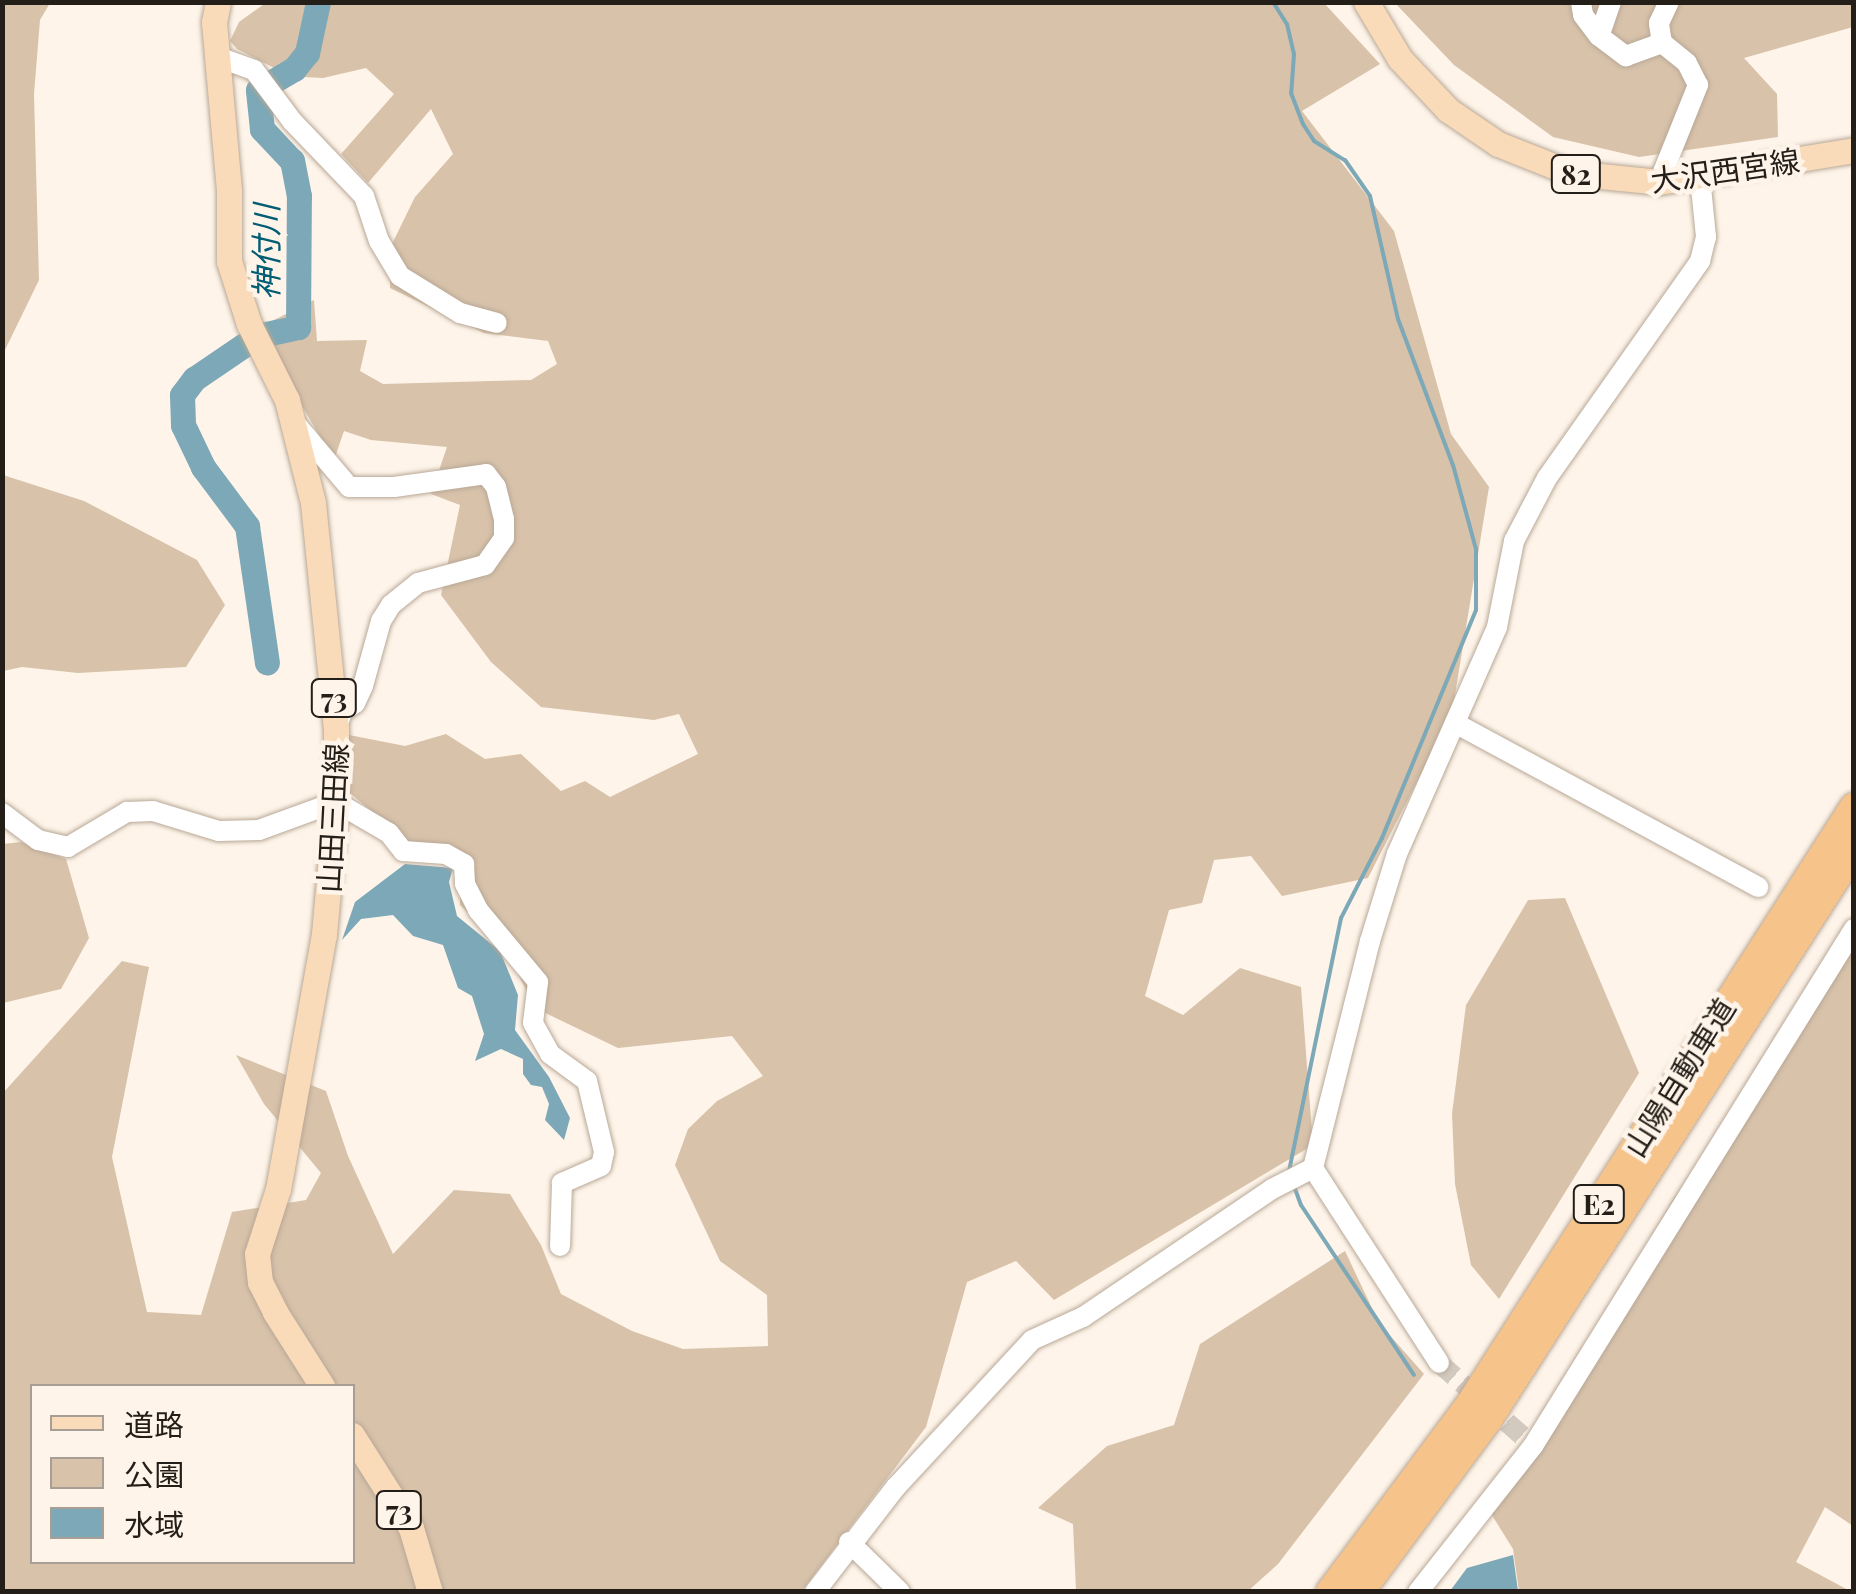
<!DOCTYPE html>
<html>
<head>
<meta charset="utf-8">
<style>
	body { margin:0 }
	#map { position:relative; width:1856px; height:1594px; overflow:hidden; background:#fef4e9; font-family:"Playfair Display","Noto Sans JP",serif }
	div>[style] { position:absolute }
	.green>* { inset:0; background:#d8c2aa }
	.water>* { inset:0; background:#7ca8b7 }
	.stream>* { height:4px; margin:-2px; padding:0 2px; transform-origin:2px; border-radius:2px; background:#7ca8b7 }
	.river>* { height:25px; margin:-12.5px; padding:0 12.5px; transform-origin:12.5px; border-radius:12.5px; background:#7ca8b7 }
	.minor-tunnel>* { height:20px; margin-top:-10px; transform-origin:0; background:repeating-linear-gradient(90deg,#d2c9bf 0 20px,transparent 0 30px) }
	.roads { filter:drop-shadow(0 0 2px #b8a897) drop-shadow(0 0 2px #b8a897) }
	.minor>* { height:20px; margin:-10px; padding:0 10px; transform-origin:10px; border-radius:10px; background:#fff }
	.major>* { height:25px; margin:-12.5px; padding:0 12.5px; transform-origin:12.5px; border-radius:12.5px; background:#fadbb9 }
	.highway>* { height:28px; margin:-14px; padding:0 14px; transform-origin:14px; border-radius:14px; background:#f6c38a }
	span { translate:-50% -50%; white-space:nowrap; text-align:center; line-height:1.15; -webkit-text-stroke:9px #fef4e9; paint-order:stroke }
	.shield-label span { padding:2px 8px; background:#fef4e9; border:2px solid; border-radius:8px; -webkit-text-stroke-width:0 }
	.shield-label { font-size:28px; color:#241e18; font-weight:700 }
	.street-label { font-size:30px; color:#241e18 }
	.water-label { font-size:32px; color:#005d73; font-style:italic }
	.frame { position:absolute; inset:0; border:5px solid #241e18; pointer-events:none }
	.legend { position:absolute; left:30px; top:1384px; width:325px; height:180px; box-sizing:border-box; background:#fef4e9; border:2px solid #a79e95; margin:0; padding:12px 18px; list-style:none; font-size:30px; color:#241e18 }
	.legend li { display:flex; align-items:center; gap:20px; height:50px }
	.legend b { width:50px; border:2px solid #a79e95 }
</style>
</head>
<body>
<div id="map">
	<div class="green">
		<div style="clip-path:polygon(3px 2px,50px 3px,40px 20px,34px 94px,39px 280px,3px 354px)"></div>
		<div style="clip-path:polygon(evenodd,267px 2px,1324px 3px,1380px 64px,1302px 111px,1394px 231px,1451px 434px,1489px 487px,1452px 713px,1368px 878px,1282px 896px,1251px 856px,1214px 860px,1202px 903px,1169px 910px,1145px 996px,1183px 1015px,1240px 968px,1301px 987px,1313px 1145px,1054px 1300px,1016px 1261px,967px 1282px,926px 1427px,802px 1591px,3px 1592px,3px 1093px,122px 961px,149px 967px,112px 1157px,147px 1312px,201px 1315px,232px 1212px,306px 1200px,321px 1173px,264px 1104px,236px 1055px,326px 1091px,348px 1156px,393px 1254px,454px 1190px,510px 1194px,541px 1245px,561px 1294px,632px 1331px,683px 1349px,768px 1346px,767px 1295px,720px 1261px,675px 1165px,688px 1129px,717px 1101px,763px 1076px,732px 1036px,618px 1048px,535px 1008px,505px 948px,460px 905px,460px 863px,408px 841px,346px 790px,349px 735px,405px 746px,446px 734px,485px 759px,521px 754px,561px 791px,585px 781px,610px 797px,698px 754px,679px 714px,654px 720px,541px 707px,491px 662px,441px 595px,460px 505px,431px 494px,447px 447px,371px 440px,344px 431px,334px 460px,286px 379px,285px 368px,264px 325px,314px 300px,317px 341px,367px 340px,360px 371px,383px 384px,531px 380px,557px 364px,548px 341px,484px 333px,390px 288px,392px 244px,415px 197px,453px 154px,431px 109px,368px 183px,341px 154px,394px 94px,366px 68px,323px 78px,303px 77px,282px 72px,237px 49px,230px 41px,239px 22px,267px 2px,32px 1386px,352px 1386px,352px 1562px,32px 1562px,32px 1386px)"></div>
		<div style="clip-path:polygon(1395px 3px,1853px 3px,1853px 27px,1744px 58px,1777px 94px,1778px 137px,1639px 157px,1553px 137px,1454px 65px)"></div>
		<div style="clip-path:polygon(3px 475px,84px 501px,197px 560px,225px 605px,186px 667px,78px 673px,22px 667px,3px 671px)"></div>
		<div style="clip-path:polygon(21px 842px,66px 859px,89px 938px,61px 989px,3px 1003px,3px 844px)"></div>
		<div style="clip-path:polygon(1565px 898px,1639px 1073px,1499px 1299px,1471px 1265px,1455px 1184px,1452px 1114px,1466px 1005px,1528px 900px)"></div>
		<div style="clip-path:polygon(1853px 939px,1853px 1526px,1825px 1507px,1796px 1562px,1850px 1591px,1519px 1591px,1513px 1549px,1490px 1512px,1672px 1201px)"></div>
		<div style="clip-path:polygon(1345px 1251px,1379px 1323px,1424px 1374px,1278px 1564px,1248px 1591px,1076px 1591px,1073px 1524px,1038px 1508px,1107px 1446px,1174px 1425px,1200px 1344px)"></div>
	</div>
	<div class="water">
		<div style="clip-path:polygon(405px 864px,453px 868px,449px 882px,457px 916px,500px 951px,518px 995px,515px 1030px,549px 1077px,570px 1118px,564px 1140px,545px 1120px,549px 1104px,542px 1087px,531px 1085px,523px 1074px,523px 1059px,501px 1049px,475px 1061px,484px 1034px,472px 996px,458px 988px,443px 945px,413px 936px,393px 915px,361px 919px,342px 940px,355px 902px)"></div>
		<div style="clip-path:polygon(1513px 1555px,1518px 1591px,1450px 1591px,1467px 1568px)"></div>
	</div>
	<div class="stream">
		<div style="left:1273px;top:2px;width:26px;rotate:58deg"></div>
		<div style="left:1287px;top:24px;width:31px;rotate:77deg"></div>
		<div style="left:1294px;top:54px;width:39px;rotate:94deg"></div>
		<div style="left:1291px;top:93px;width:33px;rotate:69deg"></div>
		<div style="left:1303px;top:124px;width:20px;rotate:57deg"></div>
		<div style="left:1314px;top:141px;width:36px;rotate:32deg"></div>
		<div style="left:1345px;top:160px;width:44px;rotate:55.2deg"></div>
		<div style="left:1370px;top:196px;width:126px;rotate:77.2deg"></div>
		<div style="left:1398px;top:319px;width:156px;rotate:69.4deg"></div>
		<div style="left:1453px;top:465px;width:87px;rotate:74.7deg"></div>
		<div style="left:1476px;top:549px;width:61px;rotate:90deg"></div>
		<div style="left:1476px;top:610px;width:247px;rotate:112.4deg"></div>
		<div style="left:1382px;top:838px;width:90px;rotate:117.1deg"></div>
		<div style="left:1341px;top:918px;width:259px;rotate:101.6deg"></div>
		<div style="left:1294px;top:1186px;width:20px;rotate:70deg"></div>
		<div style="left:1301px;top:1205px;width:204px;rotate:56.4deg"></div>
	</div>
	<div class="river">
		<div style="left:266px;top:334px;width:33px;rotate:-12deg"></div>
		<div style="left:298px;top:327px;width:131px;rotate:-89.6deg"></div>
		<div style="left:299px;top:196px;width:36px;rotate:-101deg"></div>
		<div style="left:292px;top:161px;width:44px;rotate:-133.2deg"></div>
		<div style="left:262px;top:129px;width:39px;rotate:-96deg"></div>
		<div style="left:258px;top:90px;width:42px;rotate:-30.3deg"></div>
		<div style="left:294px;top:69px;width:21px;rotate:-51deg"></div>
		<div style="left:307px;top:53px;width:52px;rotate:-77.8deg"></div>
		<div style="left:244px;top:345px;width:60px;rotate:145.8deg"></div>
		<div style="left:194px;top:379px;width:20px;rotate:127deg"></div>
		<div style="left:182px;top:395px;width:30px;rotate:88deg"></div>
		<div style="left:183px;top:425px;width:47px;rotate:64.5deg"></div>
		<div style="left:203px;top:467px;width:74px;rotate:53.3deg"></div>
		<div style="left:247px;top:526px;width:138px;rotate:81.7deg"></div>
	</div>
	<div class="minor-tunnel">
		<div style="left:1439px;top:1363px;width:117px;rotate:41.2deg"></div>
	</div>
	<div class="roads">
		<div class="minor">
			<div style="left:1581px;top:2px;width:13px;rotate:81deg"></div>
			<div style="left:1583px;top:15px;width:26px;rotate:53deg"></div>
			<div style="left:1611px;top:2px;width:36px;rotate:109deg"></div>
			<div style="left:1599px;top:36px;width:34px;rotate:37deg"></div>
			<div style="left:1626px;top:56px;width:38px;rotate:-20deg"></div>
			<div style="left:218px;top:57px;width:38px;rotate:20deg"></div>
			<div style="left:254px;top:70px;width:64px;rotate:53.3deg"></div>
			<div style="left:292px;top:121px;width:104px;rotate:46.2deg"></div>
			<div style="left:364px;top:196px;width:47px;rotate:71.6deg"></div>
			<div style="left:379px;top:241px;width:41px;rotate:59deg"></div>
			<div style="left:400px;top:276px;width:70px;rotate:31.7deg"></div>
			<div style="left:460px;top:313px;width:38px;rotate:15deg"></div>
			<div style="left:1659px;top:182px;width:105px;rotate:-68.1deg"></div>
			<div style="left:1698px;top:85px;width:25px;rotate:-117deg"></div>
			<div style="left:1687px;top:63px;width:32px;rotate:-141deg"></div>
			<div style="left:1662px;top:43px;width:20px;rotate:-99deg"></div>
			<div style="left:1659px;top:23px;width:23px;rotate:-65deg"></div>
			<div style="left:295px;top:423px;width:84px;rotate:49.8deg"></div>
			<div style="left:349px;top:487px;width:45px"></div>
			<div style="left:394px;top:487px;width:93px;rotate:-8deg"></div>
			<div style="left:486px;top:474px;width:16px;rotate:52deg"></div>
			<div style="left:496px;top:487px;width:33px;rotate:76deg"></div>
			<div style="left:504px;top:519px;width:19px;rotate:90deg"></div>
			<div style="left:504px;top:538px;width:33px;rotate:125deg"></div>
			<div style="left:485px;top:565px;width:69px;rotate:165deg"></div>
			<div style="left:418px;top:583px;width:35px;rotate:141deg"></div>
			<div style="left:391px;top:605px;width:19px;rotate:122deg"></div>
			<div style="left:381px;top:621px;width:67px;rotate:105.5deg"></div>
			<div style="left:363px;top:686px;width:19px;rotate:115deg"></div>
			<div style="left:355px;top:703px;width:16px;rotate:145deg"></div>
			<div style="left:342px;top:712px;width:18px;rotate:109deg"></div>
			<div style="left:1455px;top:723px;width:345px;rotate:28.4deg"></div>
			<div style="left:2px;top:813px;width:45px;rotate:36.9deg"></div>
			<div style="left:38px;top:840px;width:31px;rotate:13deg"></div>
			<div style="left:68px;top:847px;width:69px;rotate:-30.7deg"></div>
			<div style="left:127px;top:812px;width:26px;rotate:-2deg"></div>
			<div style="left:153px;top:811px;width:69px;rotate:16.9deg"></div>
			<div style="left:219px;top:831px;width:40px;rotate:-1.4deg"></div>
			<div style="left:259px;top:830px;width:82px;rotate:-20deg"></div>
			<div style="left:336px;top:802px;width:61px;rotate:30.3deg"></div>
			<div style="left:389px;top:833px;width:23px;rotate:52deg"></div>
			<div style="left:403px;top:851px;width:43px;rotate:4deg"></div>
			<div style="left:446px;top:854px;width:21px;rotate:29deg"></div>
			<div style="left:464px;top:864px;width:20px;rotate:87deg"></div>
			<div style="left:465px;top:884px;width:29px;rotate:63deg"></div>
			<div style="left:478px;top:910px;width:94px;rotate:50.2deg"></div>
			<div style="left:538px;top:982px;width:41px;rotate:97deg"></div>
			<div style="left:533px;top:1023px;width:35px;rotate:61deg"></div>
			<div style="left:550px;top:1054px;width:46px;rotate:36.1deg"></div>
			<div style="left:587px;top:1081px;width:73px;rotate:76.5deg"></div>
			<div style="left:604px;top:1152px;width:14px;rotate:102deg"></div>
			<div style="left:601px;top:1166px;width:43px;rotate:156.4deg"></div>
			<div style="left:562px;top:1183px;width:63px;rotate:91.8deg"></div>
			<div style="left:1313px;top:1168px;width:232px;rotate:57.1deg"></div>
			<div style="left:849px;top:1542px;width:71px;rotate:44.4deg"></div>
			<div style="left:815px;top:1592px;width:133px;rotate:-52.4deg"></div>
			<div style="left:896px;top:1487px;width:200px;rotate:-47.2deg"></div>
			<div style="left:1032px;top:1340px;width:56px;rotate:-24.3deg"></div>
			<div style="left:1083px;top:1317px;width:228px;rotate:-34.1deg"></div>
			<div style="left:1272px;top:1189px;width:46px;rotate:-27.1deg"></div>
			<div style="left:1313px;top:1168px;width:234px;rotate:-75.9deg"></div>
			<div style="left:1370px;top:941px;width:91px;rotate:-72.8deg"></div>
			<div style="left:1397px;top:854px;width:248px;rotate:-66.2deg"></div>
			<div style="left:1497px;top:627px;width:88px;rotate:-78.8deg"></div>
			<div style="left:1514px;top:541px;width:71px;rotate:-62.4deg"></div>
			<div style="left:1547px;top:478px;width:266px;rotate:-54.8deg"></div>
			<div style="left:1700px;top:261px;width:25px;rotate:-76deg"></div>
			<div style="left:1706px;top:237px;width:60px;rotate:-95.7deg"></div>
			<div style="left:1418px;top:1592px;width:186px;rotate:-51.8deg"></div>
			<div style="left:1533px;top:1446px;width:609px;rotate:-58.16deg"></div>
		</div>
		<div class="major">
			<div style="left:218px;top:2px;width:20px;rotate:101deg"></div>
			<div style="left:214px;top:22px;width:170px;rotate:84.9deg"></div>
			<div style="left:229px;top:191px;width:70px;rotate:90deg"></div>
			<div style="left:229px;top:261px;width:66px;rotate:72.4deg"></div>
			<div style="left:249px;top:324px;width:85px;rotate:63.4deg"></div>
			<div style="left:287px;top:400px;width:106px;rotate:75.8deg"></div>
			<div style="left:313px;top:503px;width:227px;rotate:84.2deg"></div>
			<div style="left:336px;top:729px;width:73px;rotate:90deg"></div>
			<div style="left:336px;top:802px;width:133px;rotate:95.2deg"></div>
			<div style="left:324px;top:934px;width:259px;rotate:100.2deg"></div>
			<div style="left:278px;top:1189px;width:68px;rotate:107.9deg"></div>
			<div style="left:257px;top:1254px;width:28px;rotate:84deg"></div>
			<div style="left:260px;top:1282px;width:34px;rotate:63deg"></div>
			<div style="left:275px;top:1312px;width:88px;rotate:57.6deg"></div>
			<div style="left:1366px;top:2px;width:66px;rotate:59.2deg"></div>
			<div style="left:1400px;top:59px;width:70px;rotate:46.7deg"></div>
			<div style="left:1448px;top:110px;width:60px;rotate:34.2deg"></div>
			<div style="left:1498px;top:144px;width:79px;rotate:21.7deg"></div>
			<div style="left:1571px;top:173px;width:88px;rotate:5.8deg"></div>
			<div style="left:1659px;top:182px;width:198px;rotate:-9.3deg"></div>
			<div style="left:352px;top:1435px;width:110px;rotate:57.6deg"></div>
			<div style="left:411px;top:1528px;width:67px;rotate:73.5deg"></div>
		</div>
		<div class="highway">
			<div style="left:1330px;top:1592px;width:234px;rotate:-53.3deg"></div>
			<div style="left:1470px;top:1404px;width:710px;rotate:-57.25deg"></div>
			<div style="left:1360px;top:1592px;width:217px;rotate:-53.4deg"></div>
			<div style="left:1489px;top:1418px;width:675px;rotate:-57.27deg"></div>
		</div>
	</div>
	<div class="shield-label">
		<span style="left:1576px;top:174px">82</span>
		<span style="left:334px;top:698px">73</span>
		<span style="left:1599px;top:1204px">E2</span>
		<span style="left:399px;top:1510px">73</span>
	</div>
	<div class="street-label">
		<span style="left:1725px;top:170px;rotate:-8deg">大沢西宮線</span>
		<span style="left:332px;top:818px;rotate:-87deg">山田三田線</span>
		<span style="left:1679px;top:1077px;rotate:-58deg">山陽自動車道</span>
	</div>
	<div class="water-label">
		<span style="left:265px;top:252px;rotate:-90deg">神付川</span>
	</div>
	<div class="frame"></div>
	<ul class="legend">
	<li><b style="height:12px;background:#fadbb9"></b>道路</li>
	<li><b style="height:28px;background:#d8c2aa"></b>公園</li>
	<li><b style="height:28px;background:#7ca8b7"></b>水域</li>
	</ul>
</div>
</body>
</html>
